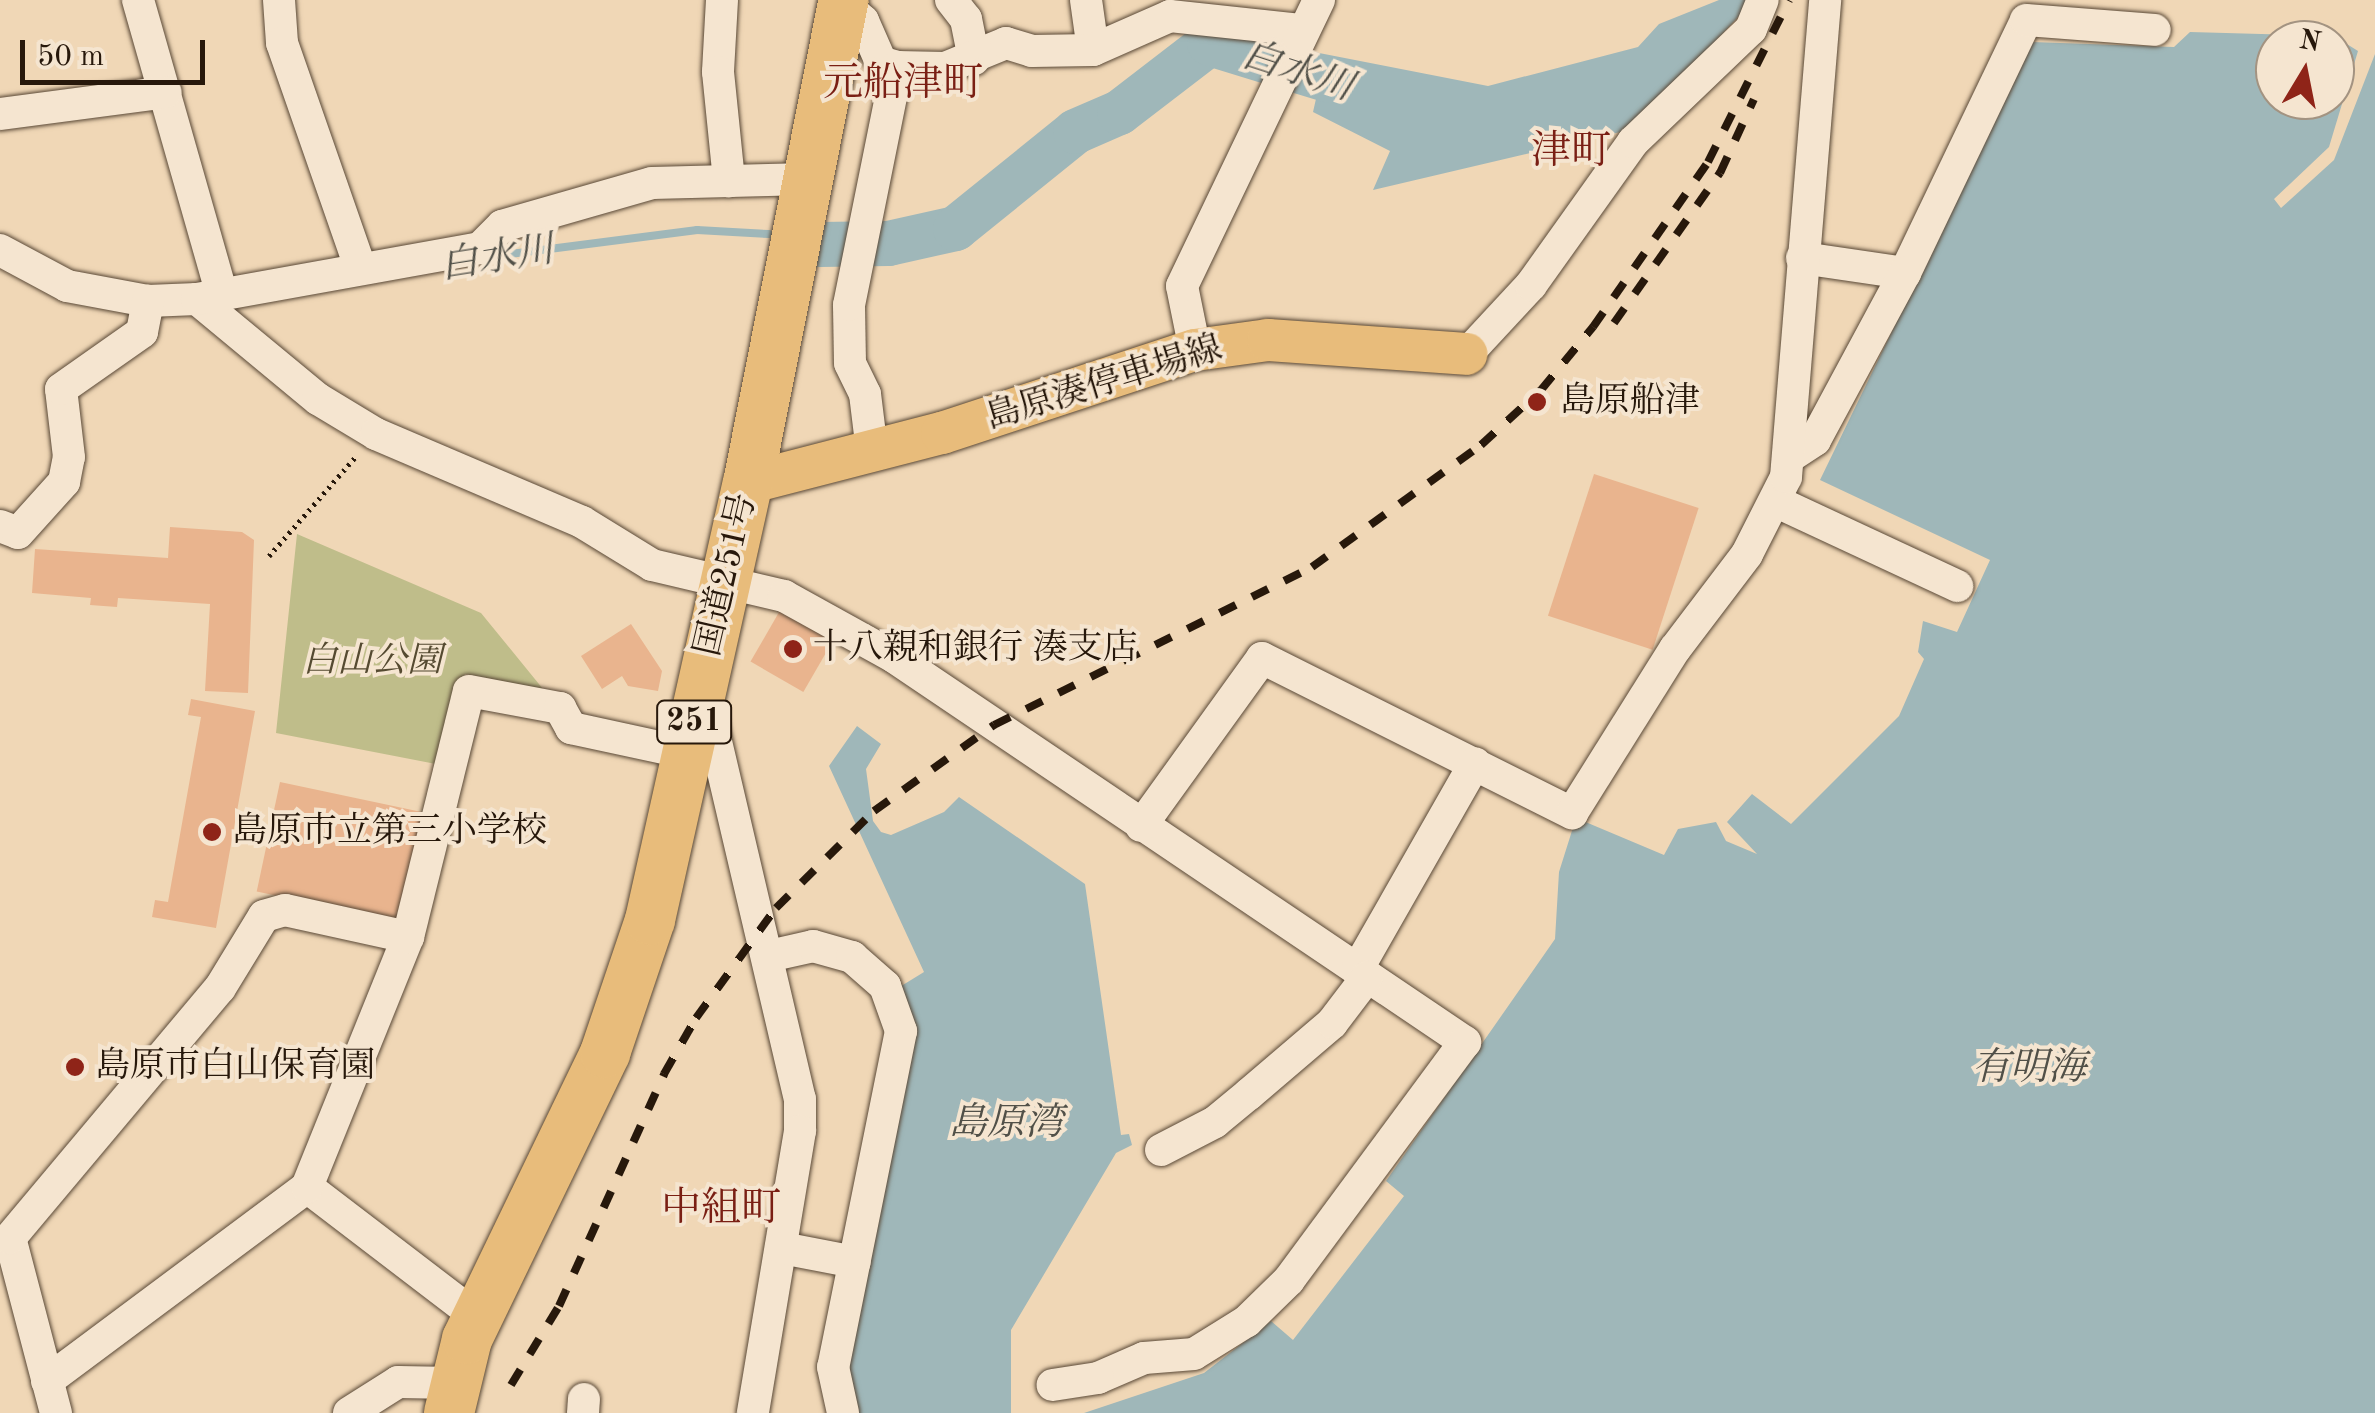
<!DOCTYPE html>
<html>
<head>
<meta charset="utf-8">
<style>
	body { margin:0 }
	#map { position:relative; width:2375px; height:1413px; overflow:hidden; background:#f0d7b6; font-family:"Old Standard TT","Noto Serif JP",serif }
	div>[style] { position:absolute }
	.green>* { inset:0; background:#bfbd8a }
	.water>* { inset:0; background:#9fb7b9 }
	.stream>* { height:8px; margin:-4px; padding:0 4px; transform-origin:4px; border-radius:4px; background:#9fb7b9 }
	.river>* { height:45px; margin:-22.5px; padding:0 22.5px; transform-origin:22.5px; border-radius:22.5px; background:#9fb7b9 }
	.building>* { inset:0; background:#e9b48e; transform-origin:0 0 }
	.path>* { height:5px; margin-top:-2.5px; transform-origin:0; background:repeating-linear-gradient(90deg,#27180b 0 2.5px,transparent 0 7.5px) }
	.roads { filter:drop-shadow(0 0 2px #594836) drop-shadow(0 0 2px #594836) }
	.minor>* { height:32px; margin:-16px; padding:0 16px; transform-origin:16px; border-radius:16px; background:#f5e5d0 }
	.major>* { height:42px; margin:-21px; padding:0 21px; transform-origin:21px; border-radius:21px; background:#e8bc7b }
	.highway>* { height:50px; margin:-25px; padding:0 25px; transform-origin:25px; border-radius:25px; background:#e8bc7b }
	.rail>* { height:8px; margin-top:-4px; transform-origin:0; background:repeating-linear-gradient(90deg,#27180b 0 18px,transparent 0 36px) }
	.dots>* { width:28px; height:28px; translate:-50% -50%; box-sizing:border-box; border:5px solid #f5e5d0; border-radius:50% }
	span { translate:-50% -50%; white-space:nowrap; text-align:center; line-height:1.15; -webkit-text-stroke:8px #f5e5d0; paint-order:stroke }
	.shield-label span { padding:2px 8px; background:#f5e5d0; border:2px solid; border-radius:8px; -webkit-text-stroke-width:0 }
	.shield-label { font-size:32px; color:#27180b; font-weight:700 }
	.street-label { font-size:35px; color:#27180b }
	.poi-label { font-size:35px; color:#27180b }
	.left { translate:0 -50%; text-align:left }
	.park-label { font-size:35px; color:#554a31; font-style:italic }
	.water-label { font-size:38px; color:#515048; font-style:italic }
	.quarter-label { font-size:40px; color:#7a1f14 }
	.north { position:absolute; left:2255px; top:20px; width:100px; height:100px; box-sizing:border-box; background:#f5e5d0; border:2px solid #a39381; border-radius:50%; rotate:10deg; font-size:28px; font-weight:700; line-height:40px; text-align:center; color:#27180b }
	.north::after { content:''; display:block; margin:auto; width:35px; height:45px; background:#8f2418; clip-path:polygon(50% 0,100% 100%,50% 72%,0 100%) }
	.scale { position:absolute; left:20px; top:40px; width:185px; height:45px; box-sizing:border-box; border:5px solid #27180b; border-top:0; padding-left:12px; font-size:30px; line-height:35px; white-space:nowrap; color:#27180b; -webkit-text-stroke:8px #f5e5d0; paint-order:stroke }
</style>
</head>
<body>
<div id="map">
	<div class="green">
		<div style="clip-path:polygon(297px 534px,481px 613px,543px 689px,465px 674px,441px 765px,276px 733px)"></div>
	</div>
	<div class="water">
		<div style="clip-path:polygon(1719px 0,1754px 0,1633px 129px,1373px 190px,1390px 151px,1313px 112px,1318px 90px,1299px 85px,1300px 77px,1294px 75px,1299px 55px,1312px 57px,1314px 52px,1488px 86px,1638px 47px,1659px 24px)"></div>
		<div style="clip-path:polygon(evenodd,2190px 32px,2334px 36px,2358px 51px,2329px 147px,2274px 199px,2281px 208px,2334px 160px,2375px 54px,2375px 1413px,1084px 1413px,1204px 1373px,1271px 1321px,1293px 1340px,1404px 1196px,1386px 1181px,1555px 939px,1559px 872px,1576px 818px,1664px 855px,1678px 829px,1716px 822px,1726px 841px,1757px 854px,1727px 822px,1752px 794px,1791px 824px,1899px 716px,1924px 659px,1918px 652px,1923px 621px,1957px 632px,1990px 560px,1820px 480px,2032px 42px,2174px 47px,2190px 32px,2275px 40px,2335px 40px,2335px 100px,2275px 100px,2275px 40px)"></div>
		<div style="clip-path:polygon(857px 726px,881px 744px,866px 769px,873px 821px,881px 832px,891px 835px,944px 812px,959px 797px,1085px 884px,1121px 1135px,1129px 1134px,1132px 1145px,1116px 1153px,1011px 1330px,1011px 1413px,851px 1413px,837px 1372px,898px 988px,924px 972px,829px 766px)"></div>
	</div>
	<div class="stream">
		<div style="left:487px;top:257px;width:212px;rotate:-7.3deg"></div>
		<div style="left:697px;top:230px;width:72px;rotate:3.2deg"></div>
	</div>
	<div class="river">
		<div style="left:820px;top:244px;width:68px;rotate:-0.8deg"></div>
		<div style="left:888px;top:243px;width:69px;rotate:-12.6deg"></div>
		<div style="left:955px;top:228px;width:154px;rotate:-38.9deg"></div>
		<div style="left:1075px;top:131px;width:48px;rotate:-23.4deg"></div>
		<div style="left:1119px;top:112px;width:113px;rotate:-37.5deg"></div>
		<div style="left:1209px;top:43px;width:126px;rotate:17.1deg"></div>
	</div>
	<div class="building">
		<div style="left:1594px;top:474px;width:110px;height:149px;rotate:18deg"></div>
		<div style="clip-path:polygon(170px 527px,242px 532px,254px 540px,248px 693px,205px 691px,210px 604px,118px 598px,117px 607px,90px 605px,91px 598px,32px 593px,35px 549px,168px 558px)"></div>
		<div style="left:782px;top:607px;width:61px;height:63px;rotate:30deg"></div>
		<div style="clip-path:polygon(631px 624px,662px 671px,658px 691px,628px 686px,622px 676px,602px 689px,581px 656px)"></div>
		<div style="clip-path:polygon(191px 699px,255px 711px,216px 928px,152px 917px,155px 900px,168px 902px,201px 717px,188px 715px)"></div>
		<div style="left:280px;top:782px;width:146px;height:112px;rotate:12deg"></div>
	</div>
	<div class="path">
		<div style="left:269px;top:556px;width:134px;rotate:-48.9deg"></div>
	</div>
	<div class="roads">
		<div class="minor">
			<div style="left:138px;top:0;width:306px;rotate:74.1deg"></div>
			<div style="left:279px;top:0;width:43px;rotate:86deg"></div>
			<div style="left:282px;top:43px;width:237px;rotate:70.8deg"></div>
			<div style="left:722px;top:0;width:72px;rotate:93.2deg"></div>
			<div style="left:718px;top:72px;width:110px;rotate:84.2deg"></div>
			<div style="left:951px;top:0;width:24px;rotate:52deg"></div>
			<div style="left:966px;top:19px;width:41px;rotate:78.7deg"></div>
			<div style="left:1086px;top:0;width:50px;rotate:82deg"></div>
			<div style="left:843px;top:3px;width:27px;rotate:42deg"></div>
			<div style="left:863px;top:21px;width:45px;rotate:66.3deg"></div>
			<div style="left:881px;top:62px;width:17px;rotate:17deg"></div>
			<div style="left:897px;top:67px;width:48px;rotate:1.2deg"></div>
			<div style="left:945px;top:68px;width:66px;rotate:-22.3deg"></div>
			<div style="left:1006px;top:43px;width:27px;rotate:17deg"></div>
			<div style="left:1032px;top:51px;width:61px;rotate:-0.9deg"></div>
			<div style="left:1093px;top:50px;width:84px;rotate:-23.8deg"></div>
			<div style="left:1170px;top:16px;width:131px;rotate:6.1deg"></div>
			<div style="left:0;top:114px;width:167px;rotate:-7.5deg"></div>
			<div style="left:0;top:250px;width:76px;rotate:28.2deg"></div>
			<div style="left:67px;top:286px;width:82px;rotate:10.5deg"></div>
			<div style="left:148px;top:301px;width:49px;rotate:-2.3deg"></div>
			<div style="left:197px;top:299px;width:157px;rotate:39.6deg"></div>
			<div style="left:318px;top:399px;width:68px;rotate:31.1deg"></div>
			<div style="left:376px;top:434px;width:224px;rotate:23.1deg"></div>
			<div style="left:582px;top:522px;width:82px;rotate:31.6deg"></div>
			<div style="left:652px;top:565px;width:136px;rotate:13.2deg"></div>
			<div style="left:784px;top:596px;width:126px;rotate:29deg"></div>
			<div style="left:894px;top:657px;width:689px;rotate:33.99deg"></div>
			<div style="left:1465px;top:1042px;width:296px;rotate:126.5deg"></div>
			<div style="left:1289px;top:1280px;width:59px;rotate:135.7deg"></div>
			<div style="left:1247px;top:1321px;width:62px;rotate:148.1deg"></div>
			<div style="left:1194px;top:1354px;width:50px;rotate:175.4deg"></div>
			<div style="left:1144px;top:1358px;width:50px;rotate:156.5deg"></div>
			<div style="left:1098px;top:1378px;width:46px;rotate:171.2deg"></div>
			<div style="left:1802px;top:258px;width:104px;rotate:8.3deg"></div>
			<div style="left:1905px;top:273px;width:280px;rotate:-64.4deg"></div>
			<div style="left:2026px;top:20px;width:129px;rotate:4.4deg"></div>
			<div style="left:197px;top:299px;width:288px;rotate:-10.2deg"></div>
			<div style="left:480px;top:248px;width:31px;rotate:-45deg"></div>
			<div style="left:502px;top:226px;width:156px;rotate:-16deg"></div>
			<div style="left:652px;top:183px;width:155px;rotate:-1.5deg"></div>
			<div style="left:1195px;top:350px;width:65px;rotate:-101.5deg"></div>
			<div style="left:1182px;top:286px;width:317px;rotate:-64.4deg"></div>
			<div style="left:1467px;top:354px;width:94px;rotate:-47.2deg"></div>
			<div style="left:1531px;top:285px;width:176px;rotate:-54.5deg"></div>
			<div style="left:1633px;top:142px;width:163px;rotate:-43.8deg"></div>
			<div style="left:1751px;top:29px;width:31px;rotate:-68deg"></div>
			<div style="left:872px;top:451px;width:57px;rotate:-97deg"></div>
			<div style="left:865px;top:394px;width:34px;rotate:-116deg"></div>
			<div style="left:850px;top:363px;width:58px;rotate:-91deg"></div>
			<div style="left:849px;top:305px;width:243px;rotate:-78.6deg"></div>
			<div style="left:1789px;top:457px;width:31px;rotate:-33deg"></div>
			<div style="left:1815px;top:440px;width:190px;rotate:-61.7deg"></div>
			<div style="left:1777px;top:502px;width:199px;rotate:25deg"></div>
			<div style="left:0;top:526px;width:19px;rotate:21deg"></div>
			<div style="left:18px;top:533px;width:69px;rotate:-48deg"></div>
			<div style="left:64px;top:482px;width:25px;rotate:-79deg"></div>
			<div style="left:69px;top:457px;width:68px;rotate:-96.7deg"></div>
			<div style="left:61px;top:389px;width:99px;rotate:-35.1deg"></div>
			<div style="left:142px;top:332px;width:32px;rotate:-79deg"></div>
			<div style="left:706px;top:699px;width:411px;rotate:76.8deg"></div>
			<div style="left:800px;top:1099px;width:32px;rotate:90deg"></div>
			<div style="left:800px;top:1131px;width:286px;rotate:99.5deg"></div>
			<div style="left:1141px;top:826px;width:207px;rotate:-54.2deg"></div>
			<div style="left:1262px;top:658px;width:347px;rotate:26.6deg"></div>
			<div style="left:1572px;top:813px;width:194px;rotate:-57.9deg"></div>
			<div style="left:1675px;top:649px;width:119px;rotate:-52.8deg"></div>
			<div style="left:1747px;top:554px;width:86px;rotate:-63.1deg"></div>
			<div style="left:1786px;top:477px;width:479px;rotate:-85.3deg"></div>
			<div style="left:769px;top:956px;width:45px;rotate:-12.8deg"></div>
			<div style="left:813px;top:946px;width:41px;rotate:15.8deg"></div>
			<div style="left:852px;top:957px;width:44px;rotate:41.3deg"></div>
			<div style="left:885px;top:986px;width:48px;rotate:70.4deg"></div>
			<div style="left:901px;top:1031px;width:343px;rotate:101.4deg"></div>
			<div style="left:833px;top:1367px;width:47px;rotate:77.7deg"></div>
			<div style="left:1357px;top:970px;width:238px;rotate:-60.3deg"></div>
			<div style="left:1161px;top:1150px;width:61px;rotate:-27.4deg"></div>
			<div style="left:1215px;top:1122px;width:44px;rotate:-39.5deg"></div>
			<div style="left:1249px;top:1094px;width:109px;rotate:-40.5deg"></div>
			<div style="left:1332px;top:1023px;width:58px;rotate:-52.7deg"></div>
			<div style="left:307px;top:1187px;width:214px;rotate:37.4deg"></div>
			<div style="left:782px;top:1248px;width:74px;rotate:10.9deg"></div>
			<div style="left:47px;top:1381px;width:324px;rotate:-36.7deg"></div>
			<div style="left:307px;top:1187px;width:270px;rotate:-68deg"></div>
			<div style="left:408px;top:937px;width:253px;rotate:-76.1deg"></div>
			<div style="left:469px;top:691px;width:93px;rotate:10.6deg"></div>
			<div style="left:560px;top:708px;width:23px;rotate:61deg"></div>
			<div style="left:571px;top:728px;width:119px;rotate:12.2deg"></div>
			<div style="left:56px;top:1413px;width:181px;rotate:-104.7deg"></div>
			<div style="left:10px;top:1238px;width:326px;rotate:-50deg"></div>
			<div style="left:220px;top:988px;width:84px;rotate:-58.6deg"></div>
			<div style="left:264px;top:916px;width:22px;rotate:-16deg"></div>
			<div style="left:285px;top:910px;width:126px;rotate:12.4deg"></div>
			<div style="left:349px;top:1413px;width:58px;rotate:-32.3deg"></div>
			<div style="left:398px;top:1382px;width:57px;rotate:1deg"></div>
			<div style="left:583px;top:1413px;width:14px;rotate:-86deg"></div>
		</div>
		<div class="major">
			<div style="left:748px;top:483px;width:200px;rotate:-14.5deg"></div>
			<div style="left:942px;top:433px;width:266px;rotate:-18.2deg"></div>
			<div style="left:1195px;top:350px;width:74px;rotate:-7.8deg"></div>
			<div style="left:1268px;top:340px;width:199px;rotate:4deg"></div>
		</div>
		<div class="highway">
			<div style="left:449px;top:1413px;width:76px;rotate:-76.3deg"></div>
			<div style="left:467px;top:1339px;width:318px;rotate:-64.2deg"></div>
			<div style="left:605px;top:1053px;width:140px;rotate:-71.3deg"></div>
			<div style="left:650px;top:920px;width:448px;rotate:-77.4deg"></div>
			<div style="left:748px;top:483px;width:492px;rotate:-78.8deg"></div>
		</div>
	</div>
	<div class="rail">
		<div style="left:1614px;top:323px;width:184px;rotate:-54.8deg"></div>
		<div style="left:1720px;top:173px;width:81px;rotate:-65.3deg"></div>
		<div style="left:511px;top:1385px;width:92px;rotate:-58.7deg"></div>
		<div style="left:559px;top:1306px;width:255px;rotate:-65.6deg"></div>
		<div style="left:664px;top:1074px;width:64px;rotate:-60.3deg"></div>
		<div style="left:696px;top:1018px;width:136px;rotate:-54deg"></div>
		<div style="left:776px;top:908px;width:138px;rotate:-44.7deg"></div>
		<div style="left:874px;top:811px;width:148px;rotate:-35.6deg"></div>
		<div style="left:994px;top:725px;width:355px;rotate:-26.4deg"></div>
		<div style="left:1312px;top:567px;width:208px;rotate:-35.8deg"></div>
		<div style="left:1481px;top:445px;width:81px;rotate:-42.5deg"></div>
		<div style="left:1541px;top:390px;width:82px;rotate:-50.5deg"></div>
		<div style="left:1593px;top:327px;width:201px;rotate:-55.1deg"></div>
		<div style="left:1708px;top:162px;width:181px;rotate:-63.4deg"></div>
	</div>
	<div class="dots">
		<div style="left:1537px;top:402px;background:#8f2418"></div>
		<div style="left:793px;top:649px;background:#8f2418"></div>
		<div style="left:212px;top:832px;background:#8f2418"></div>
		<div style="left:75px;top:1067px;background:#8f2418"></div>
	</div>
	<div class="shield-label">
		<span style="left:694px;top:722px">251</span>
	</div>
	<div class="street-label">
		<span style="left:1104px;top:384px;rotate:-17deg">島原湊停車場線</span>
		<span style="left:727px;top:575px;rotate:-77deg">国道251号</span>
	</div>
	<div class="poi-label">
		<span class="left" style="left:1560px;top:402px">島原船津</span>
		<span class="left" style="left:813px;top:649px">十八親和銀行 湊支店</span>
		<span class="left" style="left:232px;top:832px">島原市立第三小学校</span>
		<span class="left" style="left:95px;top:1067px">島原市白山保育園</span>
	</div>
	<div class="park-label">
		<span style="left:372px;top:662px">白山公園</span>
	</div>
	<div class="water-label">
		<span style="left:1297px;top:73px;rotate:18deg">白水川</span>
		<span style="left:497px;top:260px;rotate:-9deg">白水川</span>
		<span style="left:2029px;top:1070px">有明海</span>
		<span style="left:1006px;top:1125px">島原湾</span>
	</div>
	<div class="quarter-label">
		<span style="left:903px;top:85px">元船津町</span>
		<span style="left:1571px;top:153px">津町</span>
		<span style="left:721px;top:1210px">中組町</span>
	</div>
	<div class="north">N</div>
	<div class="scale">50 m</div>
</div>
</body>
</html>
